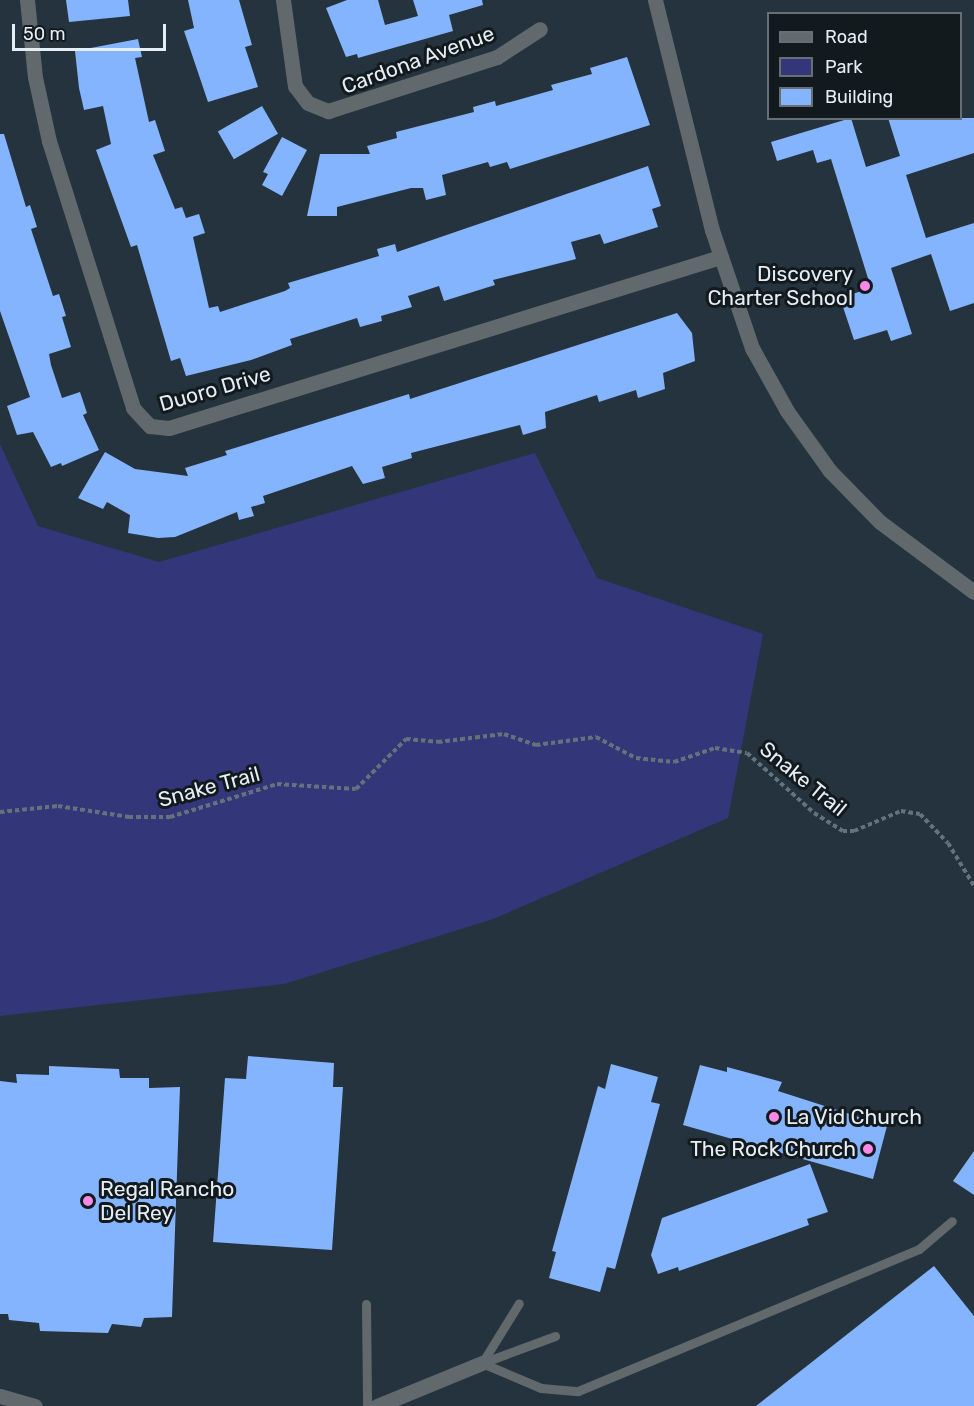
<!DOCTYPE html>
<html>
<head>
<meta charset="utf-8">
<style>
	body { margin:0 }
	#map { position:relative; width:974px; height:1406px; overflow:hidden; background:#24333d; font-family:Rubik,sans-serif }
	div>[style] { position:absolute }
	.green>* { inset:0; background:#34367a }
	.building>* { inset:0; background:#85b4fe; transform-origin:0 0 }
	.path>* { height:4px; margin-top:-2px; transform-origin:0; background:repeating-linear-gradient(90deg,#65727b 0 4.5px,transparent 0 7.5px) }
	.service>* { height:9px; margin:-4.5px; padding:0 4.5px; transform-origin:4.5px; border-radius:4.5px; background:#61696d }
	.minor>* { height:15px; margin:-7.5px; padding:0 7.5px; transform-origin:7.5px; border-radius:7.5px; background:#61696d }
	.tertiary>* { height:15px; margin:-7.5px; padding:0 7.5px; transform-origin:7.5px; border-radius:7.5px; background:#61696d }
	.dots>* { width:16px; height:16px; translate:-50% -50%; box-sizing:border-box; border:3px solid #131a1e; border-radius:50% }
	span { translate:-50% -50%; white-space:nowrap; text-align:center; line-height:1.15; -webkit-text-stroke:6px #131a1e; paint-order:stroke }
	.street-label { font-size:21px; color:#e5eef5 }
	.poi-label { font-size:21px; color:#e5eef5 }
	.right { translate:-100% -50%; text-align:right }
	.left { translate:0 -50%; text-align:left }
	.legend { position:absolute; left:767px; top:12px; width:195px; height:108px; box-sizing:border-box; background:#131a1e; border:2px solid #676f74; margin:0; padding:8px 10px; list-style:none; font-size:18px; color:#e5eef5 }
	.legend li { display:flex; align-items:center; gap:12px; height:30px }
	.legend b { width:30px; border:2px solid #676f74 }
	.scale { position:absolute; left:12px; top:24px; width:154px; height:27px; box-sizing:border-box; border:3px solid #e5eef5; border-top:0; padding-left:8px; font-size:18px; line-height:21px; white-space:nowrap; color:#e5eef5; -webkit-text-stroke:4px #131a1e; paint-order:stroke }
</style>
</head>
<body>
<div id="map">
	<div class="green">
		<div style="clip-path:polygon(0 444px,38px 526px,159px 562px,535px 453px,597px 578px,763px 634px,728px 818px,493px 919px,284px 984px,0 1016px)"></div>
	</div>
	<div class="building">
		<div style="clip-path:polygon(66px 0,128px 0,130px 16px,69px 22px)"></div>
		<div style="clip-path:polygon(188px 0,239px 0,252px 45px,245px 47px,258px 87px,208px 102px,184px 31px,194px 28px)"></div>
		<div style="clip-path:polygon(347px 0,378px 0,385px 25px,418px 16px,413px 0,482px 0,483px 5px,449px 15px,453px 31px,358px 58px,357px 54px,346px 57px,326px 8px)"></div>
		<div style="clip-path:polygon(138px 39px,142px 57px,135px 58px,149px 122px,155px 120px,165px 151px,153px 155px,175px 209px,182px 207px,186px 218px,199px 214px,205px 233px,193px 237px,209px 308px,218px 306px,220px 312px,285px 291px,290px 288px,288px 283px,379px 256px,377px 249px,395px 244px,397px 252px,648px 166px,661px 206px,652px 209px,658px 227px,604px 244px,600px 234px,571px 242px,576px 259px,493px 280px,495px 285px,444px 301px,439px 286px,408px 296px,412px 307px,381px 316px,382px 321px,360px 327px,357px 318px,290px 339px,292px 345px,251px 360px,186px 376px,180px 358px,171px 361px,137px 245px,131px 247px,96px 150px,111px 144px,103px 106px,84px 110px,79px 88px,75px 51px)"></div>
		<div style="clip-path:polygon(627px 57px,650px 125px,510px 169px,507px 162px,490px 167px,488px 162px,442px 175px,446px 195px,426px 200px,423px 188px,411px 188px,337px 207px,337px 216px,307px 216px,320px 154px,370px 154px,367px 146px,397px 138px,396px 132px,474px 112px,473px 107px,495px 101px,496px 106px,553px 90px,551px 85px,592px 74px,590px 68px)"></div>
		<div style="left:262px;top:106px;width:32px;height:51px;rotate:60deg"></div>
		<div style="clip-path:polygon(851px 118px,866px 167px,900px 156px,888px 118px,974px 118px,974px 153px,906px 175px,926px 238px,974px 223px,974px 303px,950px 311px,931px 254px,891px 268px,912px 334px,891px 341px,887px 330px,854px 340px,840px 298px,871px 288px,831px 159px,817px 163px,813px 150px,777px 161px,771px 142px)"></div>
		<div style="clip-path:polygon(0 134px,4px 134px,26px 207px,30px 205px,37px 227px,31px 229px,53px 296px,59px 294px,66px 316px,62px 317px,71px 347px,49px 354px,51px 365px,62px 398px,80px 392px,87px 413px,83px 415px,99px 450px,62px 466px,61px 463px,51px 467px,33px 432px,17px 435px,7px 406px,30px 397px,0 311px)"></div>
		<div style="clip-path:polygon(282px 137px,307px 150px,282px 196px,262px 185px,268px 174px,263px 172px)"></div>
		<div style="clip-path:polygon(677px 313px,692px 333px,695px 361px,663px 373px,665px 389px,638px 398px,636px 390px,599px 402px,597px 395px,545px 412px,546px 428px,523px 435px,520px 425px,411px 453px,412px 458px,382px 467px,385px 478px,363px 484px,352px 466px,263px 496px,265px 503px,251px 507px,254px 516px,239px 520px,237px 512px,175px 537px,158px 538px,128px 533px,130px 515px,107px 502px,103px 509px,78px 498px,105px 452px,135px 469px,188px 476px,185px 468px,227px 455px,225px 451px,409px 394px,410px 399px)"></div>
		<div style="clip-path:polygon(248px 1056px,334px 1063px,333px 1087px,343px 1087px,332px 1250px,213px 1242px,225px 1078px,246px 1079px)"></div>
		<div style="clip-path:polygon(611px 1064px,658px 1077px,651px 1102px,660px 1104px,615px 1269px,607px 1267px,600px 1292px,549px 1278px,556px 1252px,552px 1251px,598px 1086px,605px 1089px)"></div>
		<div style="clip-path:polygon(700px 1065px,727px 1072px,727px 1067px,782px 1082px,778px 1091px,887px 1126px,873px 1179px,683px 1125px)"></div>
		<div style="clip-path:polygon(49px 1066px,119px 1069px,120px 1078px,149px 1078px,149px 1088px,180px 1087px,172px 1317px,144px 1318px,141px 1327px,112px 1324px,108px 1333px,40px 1331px,39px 1323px,9px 1320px,8px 1314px,0 1314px,0 1081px,17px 1083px,16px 1074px,49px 1075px)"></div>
		<div style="clip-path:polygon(974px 1151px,974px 1195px,953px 1181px)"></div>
		<div style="clip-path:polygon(810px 1164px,828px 1212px,807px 1219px,809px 1225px,679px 1271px,678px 1267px,658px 1274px,651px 1255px,662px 1218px)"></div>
		<div style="clip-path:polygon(934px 1266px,974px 1316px,974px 1406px,756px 1406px)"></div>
	</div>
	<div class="path">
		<div style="left:0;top:812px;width:58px;rotate:-5.9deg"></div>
		<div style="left:58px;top:806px;width:72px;rotate:8.8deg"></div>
		<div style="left:129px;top:817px;width:41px"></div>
		<div style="left:170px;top:817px;width:112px;rotate:-17.1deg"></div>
		<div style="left:277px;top:784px;width:79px;rotate:3.6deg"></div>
		<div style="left:356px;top:789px;width:71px;rotate:-45deg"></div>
		<div style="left:406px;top:739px;width:32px;rotate:5deg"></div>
		<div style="left:438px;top:742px;width:66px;rotate:-6.9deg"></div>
		<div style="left:504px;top:734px;width:34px;rotate:19deg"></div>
		<div style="left:536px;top:745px;width:61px;rotate:-7.6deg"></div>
		<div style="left:596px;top:737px;width:45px;rotate:27.7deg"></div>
		<div style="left:636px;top:758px;width:38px;rotate:6deg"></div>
		<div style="left:674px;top:762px;width:43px;rotate:-18.9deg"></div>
		<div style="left:715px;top:748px;width:32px;rotate:9deg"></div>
		<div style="left:747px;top:753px;width:90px;rotate:41.8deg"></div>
		<div style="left:814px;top:813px;width:34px;rotate:32deg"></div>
		<div style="left:843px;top:831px;width:11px"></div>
		<div style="left:854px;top:831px;width:51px;rotate:-23.1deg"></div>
		<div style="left:901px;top:811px;width:19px;rotate:9deg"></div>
		<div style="left:920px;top:814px;width:40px;rotate:46deg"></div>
		<div style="left:948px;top:843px;width:50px;rotate:58.8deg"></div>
	</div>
	<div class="service">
		<div style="left:366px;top:1304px;width:102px;rotate:89.4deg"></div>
		<div style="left:482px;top:1363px;width:64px;rotate:23deg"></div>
		<div style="left:541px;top:1388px;width:37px;rotate:5deg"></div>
		<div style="left:578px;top:1391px;width:369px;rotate:-22.6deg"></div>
		<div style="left:919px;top:1249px;width:43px;rotate:-40.3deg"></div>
		<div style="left:482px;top:1363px;width:78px;rotate:-20.3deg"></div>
		<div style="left:482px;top:1363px;width:70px;rotate:-58.3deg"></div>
	</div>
	<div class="minor">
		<div style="left:27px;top:0;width:77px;rotate:84.1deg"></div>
		<div style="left:35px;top:77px;width:66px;rotate:77.7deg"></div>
		<div style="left:49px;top:141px;width:280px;rotate:72.5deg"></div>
		<div style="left:133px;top:408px;width:25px;rotate:47deg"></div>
		<div style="left:150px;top:426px;width:19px;rotate:6deg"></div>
		<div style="left:169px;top:428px;width:577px;rotate:-17.24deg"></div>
		<div style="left:283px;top:0;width:87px;rotate:82.1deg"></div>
		<div style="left:295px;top:86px;width:21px;rotate:53deg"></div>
		<div style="left:308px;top:103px;width:22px;rotate:22deg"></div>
		<div style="left:328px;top:111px;width:177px;rotate:-17.7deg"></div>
		<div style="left:497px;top:57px;width:51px;rotate:-33.1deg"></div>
	</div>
	<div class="tertiary">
		<div style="left:655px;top:0;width:237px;rotate:76.1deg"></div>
		<div style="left:712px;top:230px;width:125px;rotate:71.3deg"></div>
		<div style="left:752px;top:348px;width:72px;rotate:60.9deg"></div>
		<div style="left:787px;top:411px;width:74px;rotate:54.4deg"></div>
		<div style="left:830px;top:471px;width:71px;rotate:45.6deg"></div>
		<div style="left:880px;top:522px;width:117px;rotate:36.7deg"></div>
		<div style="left:0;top:1396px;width:36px;rotate:16deg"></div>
		<div style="left:377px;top:1406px;width:113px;rotate:-22.3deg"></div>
	</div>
	<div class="dots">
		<div style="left:865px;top:286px;background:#fb87e6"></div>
		<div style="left:774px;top:1117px;background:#fb87e6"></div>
		<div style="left:868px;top:1149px;background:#fb87e6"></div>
		<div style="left:88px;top:1201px;background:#fb87e6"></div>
	</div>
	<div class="street-label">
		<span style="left:418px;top:60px;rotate:-20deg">Cardona Avenue</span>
		<span style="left:215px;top:389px;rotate:-16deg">Duoro Drive</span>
		<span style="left:803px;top:779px;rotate:39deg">Snake Trail</span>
		<span style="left:209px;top:787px;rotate:-15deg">Snake Trail</span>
	</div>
	<div class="poi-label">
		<span class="right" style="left:853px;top:286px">Discovery<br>Charter School</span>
		<span class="left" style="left:786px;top:1117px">La Vid Church</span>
		<span class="right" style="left:856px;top:1149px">The Rock Church</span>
		<span class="left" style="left:100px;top:1201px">Regal Rancho<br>Del Rey</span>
	</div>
	<ul class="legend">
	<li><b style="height:8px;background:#61696d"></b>Road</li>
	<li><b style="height:16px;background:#34367a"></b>Park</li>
	<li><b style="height:16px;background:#85b4fe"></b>Building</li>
	</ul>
	<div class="scale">50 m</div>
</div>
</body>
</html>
